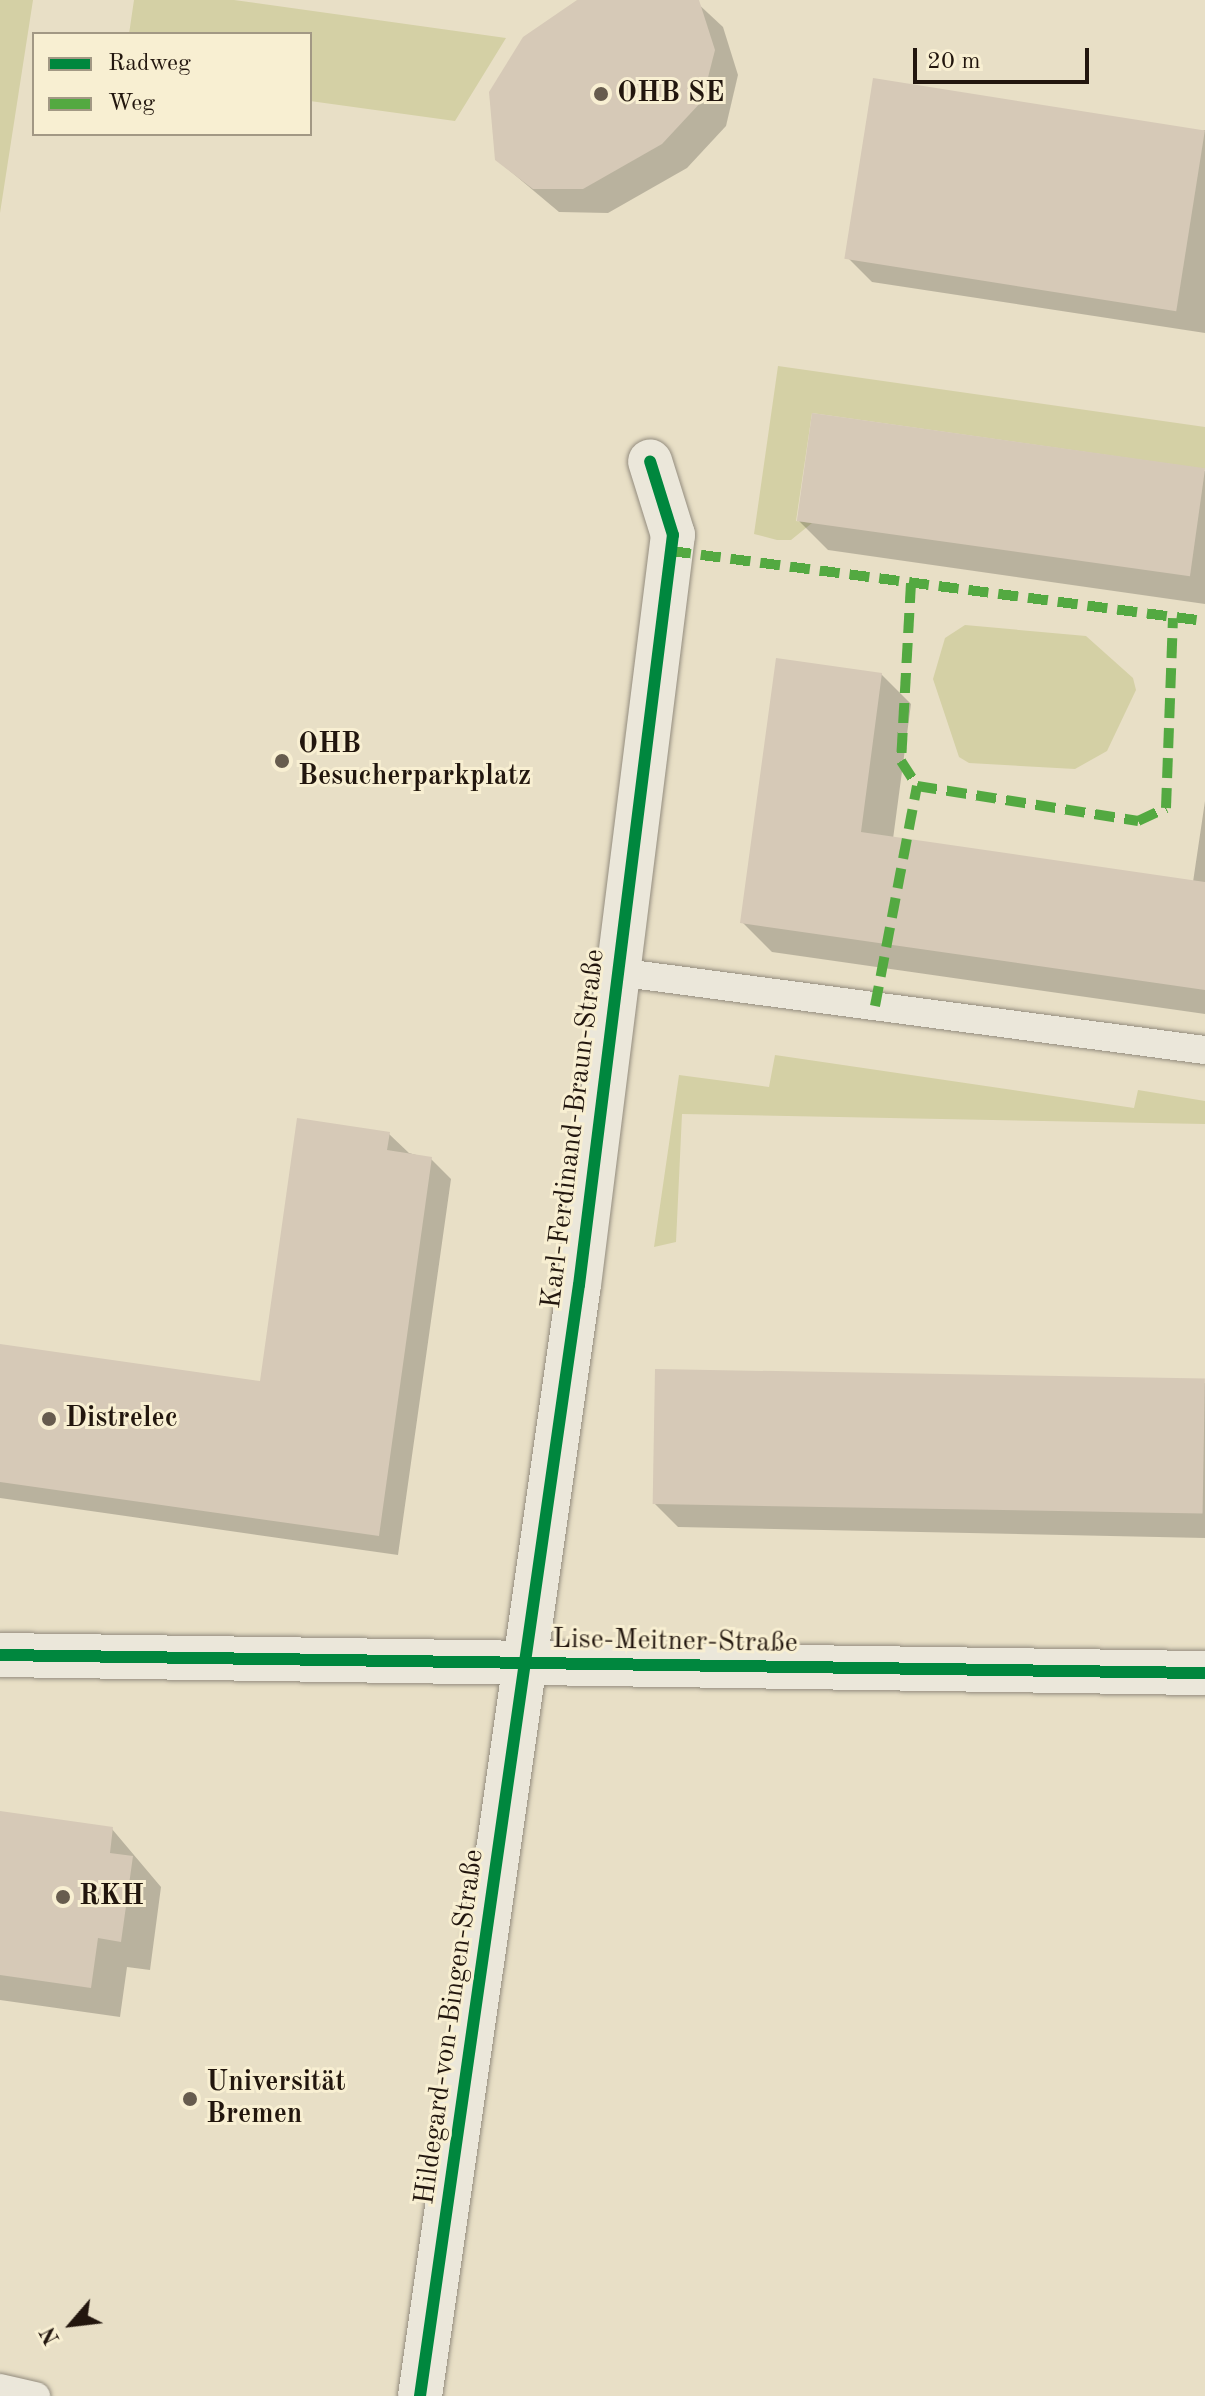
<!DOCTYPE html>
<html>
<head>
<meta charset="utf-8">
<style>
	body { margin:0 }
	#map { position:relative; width:1205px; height:2396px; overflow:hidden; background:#e8dfc6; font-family:"Old Standard TT",serif }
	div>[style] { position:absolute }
	.green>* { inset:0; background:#d4d0a5 }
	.shadow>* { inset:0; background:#0003 }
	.building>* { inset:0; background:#d6c9b7; transform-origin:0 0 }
	.roads { filter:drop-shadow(0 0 2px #938c7e) drop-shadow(0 0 2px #938c7e) }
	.service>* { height:28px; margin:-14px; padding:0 14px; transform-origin:14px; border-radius:14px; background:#ebe7da }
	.minor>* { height:44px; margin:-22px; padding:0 22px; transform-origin:22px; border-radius:22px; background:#ebe7da }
	.quiet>* { height:10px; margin-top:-5px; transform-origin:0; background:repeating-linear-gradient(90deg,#53a941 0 20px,transparent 0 30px) }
	.cycleway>* { height:12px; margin:-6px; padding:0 6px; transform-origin:6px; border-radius:6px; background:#00873e }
	.dots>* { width:22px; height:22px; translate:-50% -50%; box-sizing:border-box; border:4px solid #f8efd2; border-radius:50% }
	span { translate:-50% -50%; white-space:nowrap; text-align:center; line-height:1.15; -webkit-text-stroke:6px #f8efd2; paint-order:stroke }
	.poi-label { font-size:28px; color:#22160e; font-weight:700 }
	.left { translate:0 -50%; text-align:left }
	.street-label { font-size:28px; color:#22160e }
	.legend { position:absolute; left:32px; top:32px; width:280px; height:104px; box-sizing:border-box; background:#f8efd2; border:2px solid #a29884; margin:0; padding:10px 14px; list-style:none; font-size:24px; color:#22160e }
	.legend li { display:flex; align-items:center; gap:16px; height:40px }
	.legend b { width:40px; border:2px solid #a29884 }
	.north { position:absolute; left:32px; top:2284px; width:80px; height:80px; -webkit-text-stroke:6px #f8efd2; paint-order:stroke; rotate:242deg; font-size:22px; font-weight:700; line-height:32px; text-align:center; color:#22160e }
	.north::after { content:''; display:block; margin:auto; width:28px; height:36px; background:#22160e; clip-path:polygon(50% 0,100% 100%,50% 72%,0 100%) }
	.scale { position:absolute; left:913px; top:48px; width:176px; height:36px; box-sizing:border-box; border:4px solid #22160e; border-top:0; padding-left:10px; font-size:24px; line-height:28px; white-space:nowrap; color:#22160e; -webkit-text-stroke:6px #f8efd2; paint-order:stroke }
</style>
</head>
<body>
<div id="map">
	<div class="green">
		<div style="clip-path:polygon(0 0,33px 0,0 213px)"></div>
		<div style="clip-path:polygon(134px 0,234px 0,506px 38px,455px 121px,310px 101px,310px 34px,129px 34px)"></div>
		<div style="clip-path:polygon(778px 366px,1205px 427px,1205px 469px,812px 413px,796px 521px,812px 523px,791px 540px,777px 540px,754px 534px)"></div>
		<div style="clip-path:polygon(965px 625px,1086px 636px,1133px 678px,1136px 690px,1107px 751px,1075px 769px,969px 763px,959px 757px,933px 679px,945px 638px)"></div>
		<div style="clip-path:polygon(775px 1055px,1134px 1108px,1138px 1090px,1205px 1101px,1205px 1124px,682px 1114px,676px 1242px,654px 1247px,679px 1075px,769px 1087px)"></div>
	</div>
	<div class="shadow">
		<div style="clip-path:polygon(580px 0,694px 0,723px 27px,738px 75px,726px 126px,687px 168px,608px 213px,559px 212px,497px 160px)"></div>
		<div style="clip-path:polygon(1205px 130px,1205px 333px,872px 282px,848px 258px)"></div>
		<div style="clip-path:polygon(1205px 471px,1205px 604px,828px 550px,798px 520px)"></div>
		<div style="clip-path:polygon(881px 674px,911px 704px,893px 839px,1193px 882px,1205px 801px,1205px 1014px,772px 952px,742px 922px)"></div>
		<div style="clip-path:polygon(389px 1134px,409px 1153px,431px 1159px,451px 1179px,398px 1555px,0 1498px,0 1346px,261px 1383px)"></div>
		<div style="clip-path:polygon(1205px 1383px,1205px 1538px,678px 1527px,654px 1503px)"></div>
		<div style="clip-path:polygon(0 1813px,112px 1829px,161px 1887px,150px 1970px,127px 1967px,120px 2017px,0 2000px)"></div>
	</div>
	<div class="building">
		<div style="clip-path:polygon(577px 0,699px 0,715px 50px,702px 101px,662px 144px,583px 189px,533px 189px,495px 160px,489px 92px,523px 37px)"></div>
		<div style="left:873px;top:78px;width:336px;height:183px;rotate:9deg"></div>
		<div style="left:812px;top:413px;width:397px;height:109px;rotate:8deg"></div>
		<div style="clip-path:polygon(776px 658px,882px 673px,861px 832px,1205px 882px,1205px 990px,740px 923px)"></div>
		<div style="clip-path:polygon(297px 1118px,390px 1132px,387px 1150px,432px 1157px,379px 1536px,0 1482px,0 1344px,260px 1381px)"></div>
		<div style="left:655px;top:1369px;width:550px;height:135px;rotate:1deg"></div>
		<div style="clip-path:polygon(0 1811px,113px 1827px,110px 1853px,133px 1856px,121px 1942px,98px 1938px,91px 1988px,0 1975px)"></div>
	</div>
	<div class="roads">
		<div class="service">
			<div style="left:617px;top:972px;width:593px;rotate:7.56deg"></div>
			<div style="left:0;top:2388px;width:37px;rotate:13deg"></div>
		</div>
		<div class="minor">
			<div style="left:0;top:1655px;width:1205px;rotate:0.86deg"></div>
			<div style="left:420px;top:2396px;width:1122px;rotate:-81.86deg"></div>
			<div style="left:579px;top:1285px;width:756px;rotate:-82.86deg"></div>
			<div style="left:673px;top:535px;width:77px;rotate:-107.3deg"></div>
		</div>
	</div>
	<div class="quiet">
		<div style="left:671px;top:551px;width:539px;rotate:7.47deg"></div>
		<div style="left:911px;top:583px;width:178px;rotate:93.2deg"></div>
		<div style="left:901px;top:761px;width:30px;rotate:57deg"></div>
		<div style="left:917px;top:786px;width:224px;rotate:9deg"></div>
		<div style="left:1138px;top:821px;width:31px;rotate:-25deg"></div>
		<div style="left:1166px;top:808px;width:190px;rotate:-87.9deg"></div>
		<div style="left:875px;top:1006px;width:224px;rotate:-79.2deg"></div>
	</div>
	<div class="cycleway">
		<div style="left:0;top:1655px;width:1205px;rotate:0.86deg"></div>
		<div style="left:420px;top:2396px;width:1122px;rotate:-81.86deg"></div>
		<div style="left:579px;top:1285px;width:756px;rotate:-82.86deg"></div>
		<div style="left:673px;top:535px;width:77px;rotate:-107.3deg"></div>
	</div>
	<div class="dots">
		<div style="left:601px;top:94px;background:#675c4e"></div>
		<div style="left:282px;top:761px;background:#675c4e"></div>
		<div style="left:49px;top:1419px;background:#675c4e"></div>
		<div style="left:63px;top:1897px;background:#675c4e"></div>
		<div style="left:190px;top:2099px;background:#675c4e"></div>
	</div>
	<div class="poi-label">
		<span class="left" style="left:617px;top:94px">OHB SE</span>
		<span class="left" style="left:298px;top:761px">OHB<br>Besucherparkplatz</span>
		<span class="left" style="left:65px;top:1419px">Distrelec</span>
		<span class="left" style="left:79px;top:1897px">RKH</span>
		<span class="left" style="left:206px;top:2099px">Universität<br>Bremen</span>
	</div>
	<div class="street-label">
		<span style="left:574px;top:1129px;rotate:-83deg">Karl-Ferdinand-Braun-Straße</span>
		<span style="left:675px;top:1642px;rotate:1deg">Lise-Meitner-Straße</span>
		<span style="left:450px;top:2027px;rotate:-82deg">Hildegard-von-Bingen-Straße</span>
	</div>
	<ul class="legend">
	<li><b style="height:10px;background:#00873e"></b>Radweg</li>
	<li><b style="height:10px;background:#53a941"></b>Weg</li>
	</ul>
	<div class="north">N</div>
	<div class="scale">20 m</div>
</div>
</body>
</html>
